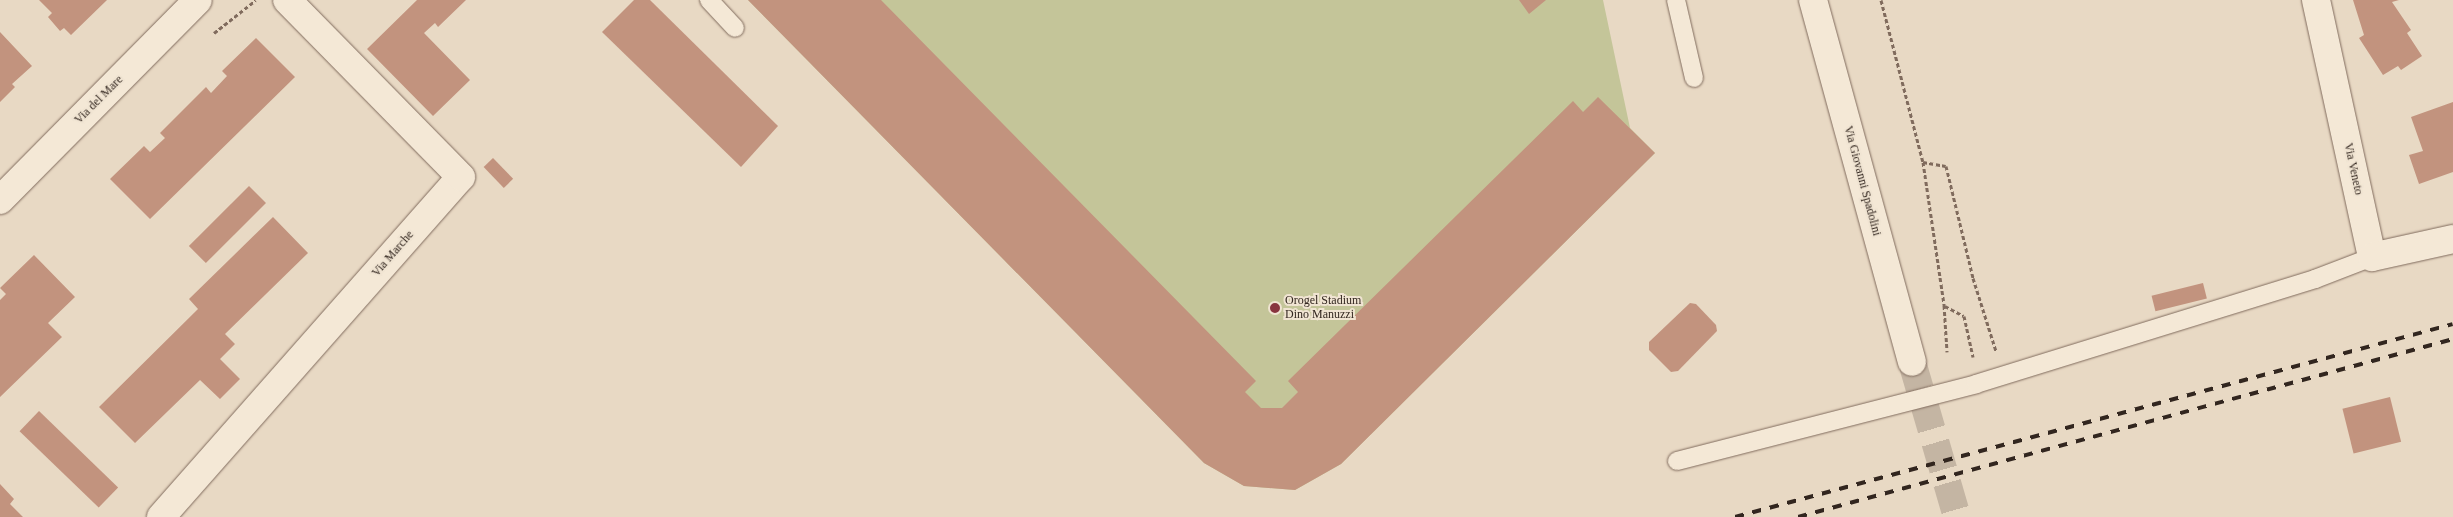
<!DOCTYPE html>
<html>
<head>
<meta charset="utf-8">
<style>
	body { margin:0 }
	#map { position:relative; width:2453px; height:517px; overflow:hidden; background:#e8d9c4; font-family:"Times New Roman",serif }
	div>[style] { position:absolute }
	.green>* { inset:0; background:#c4c599 }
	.building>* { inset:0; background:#c2937e; transform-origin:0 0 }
	.secondary-tunnel>* { height:28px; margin-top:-14px; transform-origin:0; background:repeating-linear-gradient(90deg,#c4b5a3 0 28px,transparent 0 42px) }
	.path>* { height:3px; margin-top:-1.5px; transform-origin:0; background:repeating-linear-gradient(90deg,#806b5d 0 4px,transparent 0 6.5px) }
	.roads { filter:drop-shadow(0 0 1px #806b5d) drop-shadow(0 0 1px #806b5d) }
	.lane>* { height:18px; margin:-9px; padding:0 9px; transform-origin:9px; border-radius:9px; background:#f4e8d6 }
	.street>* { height:28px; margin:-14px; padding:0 14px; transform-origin:14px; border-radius:14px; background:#f4e8d6 }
	.secondary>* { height:28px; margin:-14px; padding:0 14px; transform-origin:14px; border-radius:14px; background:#f4e8d6 }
	.rail>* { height:4px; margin-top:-2px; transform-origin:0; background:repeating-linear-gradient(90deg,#32261f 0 9px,transparent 0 18px) }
	.dots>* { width:14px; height:14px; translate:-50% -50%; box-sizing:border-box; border:2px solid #f0e4d2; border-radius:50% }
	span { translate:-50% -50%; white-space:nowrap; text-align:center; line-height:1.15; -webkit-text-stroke:4px #f0e4d2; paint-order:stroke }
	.street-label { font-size:12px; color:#32261f }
	.poi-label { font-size:12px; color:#32261f }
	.left { translate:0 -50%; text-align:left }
</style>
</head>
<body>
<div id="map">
	<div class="green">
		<div style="clip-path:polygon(748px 0,1603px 0,1630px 128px,1655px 153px,1341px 464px,1295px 490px,1244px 486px,1204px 463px)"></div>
	</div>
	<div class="building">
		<div style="clip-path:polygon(39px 0,107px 0,71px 35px,64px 28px,60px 31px,48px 17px,52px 13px)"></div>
		<div style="clip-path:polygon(417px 0,466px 0,438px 27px,435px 23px,424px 33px,470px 80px,433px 116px,367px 49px)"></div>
		<div style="clip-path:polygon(634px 0,650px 0,778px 126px,741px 167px,602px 32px)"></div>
		<div style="clip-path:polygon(748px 0,881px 0,1256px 381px,1245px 392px,1261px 408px,1282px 408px,1298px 392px,1288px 381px,1573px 101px,1583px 112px,1598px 97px,1655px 153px,1341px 464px,1295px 490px,1244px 486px,1204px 463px)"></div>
		<div style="clip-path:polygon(1519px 0,1546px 0,1529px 14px)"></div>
		<div style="clip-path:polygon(2353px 0,2399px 0,2392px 2px,2411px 30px,2407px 33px,2422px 56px,2401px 70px,2398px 66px,2383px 75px,2359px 38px,2364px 35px)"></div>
		<div style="clip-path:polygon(0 32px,32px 66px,12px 84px,15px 87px,0 102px)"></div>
		<div style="clip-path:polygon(256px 38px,295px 77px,150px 219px,110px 179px,144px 146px,150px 152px,165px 138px,160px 133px,206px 87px,211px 93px,227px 76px,222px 71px)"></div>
		<div style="clip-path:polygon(2453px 102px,2453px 172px,2419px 184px,2409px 155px,2423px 151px,2411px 117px)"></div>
		<div style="left:493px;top:158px;width:29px;height:13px;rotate:46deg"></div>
		<div style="left:249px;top:186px;width:24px;height:85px;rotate:45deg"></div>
		<div style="clip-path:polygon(273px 217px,308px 253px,225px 334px,235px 344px,220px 359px,240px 379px,220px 399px,200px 380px,135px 443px,99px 407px,198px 309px,189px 299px)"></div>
		<div style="clip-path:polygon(34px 255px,75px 297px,48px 323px,62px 337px,0 397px,0 300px,6px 294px,0 288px)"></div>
		<div style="left:2203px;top:283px;width:16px;height:53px;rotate:76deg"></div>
		<div style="clip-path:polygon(1690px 303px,1696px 304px,1716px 325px,1717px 331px,1678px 371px,1671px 372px,1649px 350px,1649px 342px)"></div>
		<div style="left:2390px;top:397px;width:46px;height:49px;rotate:76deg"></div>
		<div style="left:39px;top:411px;width:110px;height:28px;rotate:44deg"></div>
		<div style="clip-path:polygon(0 484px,14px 499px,10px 504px,23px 517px,0 517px)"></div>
	</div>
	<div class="secondary-tunnel">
		<div style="left:1912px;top:362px;width:161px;rotate:73.8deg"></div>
	</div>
	<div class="path">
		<div style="left:1881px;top:0;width:167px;rotate:75.5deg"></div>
		<div style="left:1923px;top:162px;width:145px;rotate:81.6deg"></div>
		<div style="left:1944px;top:305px;width:47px;rotate:86.3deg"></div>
		<div style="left:214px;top:33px;width:53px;rotate:-38.2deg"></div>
		<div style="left:1923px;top:162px;width:23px;rotate:10deg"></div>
		<div style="left:1946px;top:166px;width:115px;rotate:76.4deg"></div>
		<div style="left:1973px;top:278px;width:77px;rotate:72.5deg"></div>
		<div style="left:1945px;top:306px;width:21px;rotate:28deg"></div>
		<div style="left:1964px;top:316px;width:42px;rotate:77.6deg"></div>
	</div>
	<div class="roads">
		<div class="lane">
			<div style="left:709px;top:0;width:38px;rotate:47deg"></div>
			<div style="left:1676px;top:0;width:80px;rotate:77deg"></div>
			<div style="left:1677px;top:461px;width:309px;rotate:-14.4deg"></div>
			<div style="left:1976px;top:384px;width:355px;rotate:-17.2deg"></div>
			<div style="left:2315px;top:279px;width:61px;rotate:-21.1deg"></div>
		</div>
		<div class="street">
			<div style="left:2316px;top:0;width:263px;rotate:77.7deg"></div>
			<div style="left:2372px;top:257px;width:83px;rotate:-12.5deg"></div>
			<div style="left:0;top:200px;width:281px;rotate:-45.3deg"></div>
			<div style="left:161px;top:517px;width:453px;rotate:-48.6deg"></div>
			<div style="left:461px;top:177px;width:248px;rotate:-134.5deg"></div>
		</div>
		<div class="secondary">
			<div style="left:1813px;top:0;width:375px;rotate:74.7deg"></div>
		</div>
	</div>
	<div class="rail">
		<div style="left:1735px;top:517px;width:743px;rotate:-15.05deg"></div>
		<div style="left:1798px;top:517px;width:679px;rotate:-15.2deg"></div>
	</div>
	<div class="dots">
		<div style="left:1275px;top:308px;background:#88343e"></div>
	</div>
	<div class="street-label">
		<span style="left:99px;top:100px;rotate:-45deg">Via del Mare</span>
		<span style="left:2353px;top:169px;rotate:78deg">Via Veneto</span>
		<span style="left:1862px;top:181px;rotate:75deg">Via Giovanni Spadolini</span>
		<span style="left:393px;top:254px;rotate:-49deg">Via Marche</span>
	</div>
	<div class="poi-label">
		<span class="left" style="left:1285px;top:308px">Orogel Stadium<br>Dino Manuzzi</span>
	</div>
</div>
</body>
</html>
